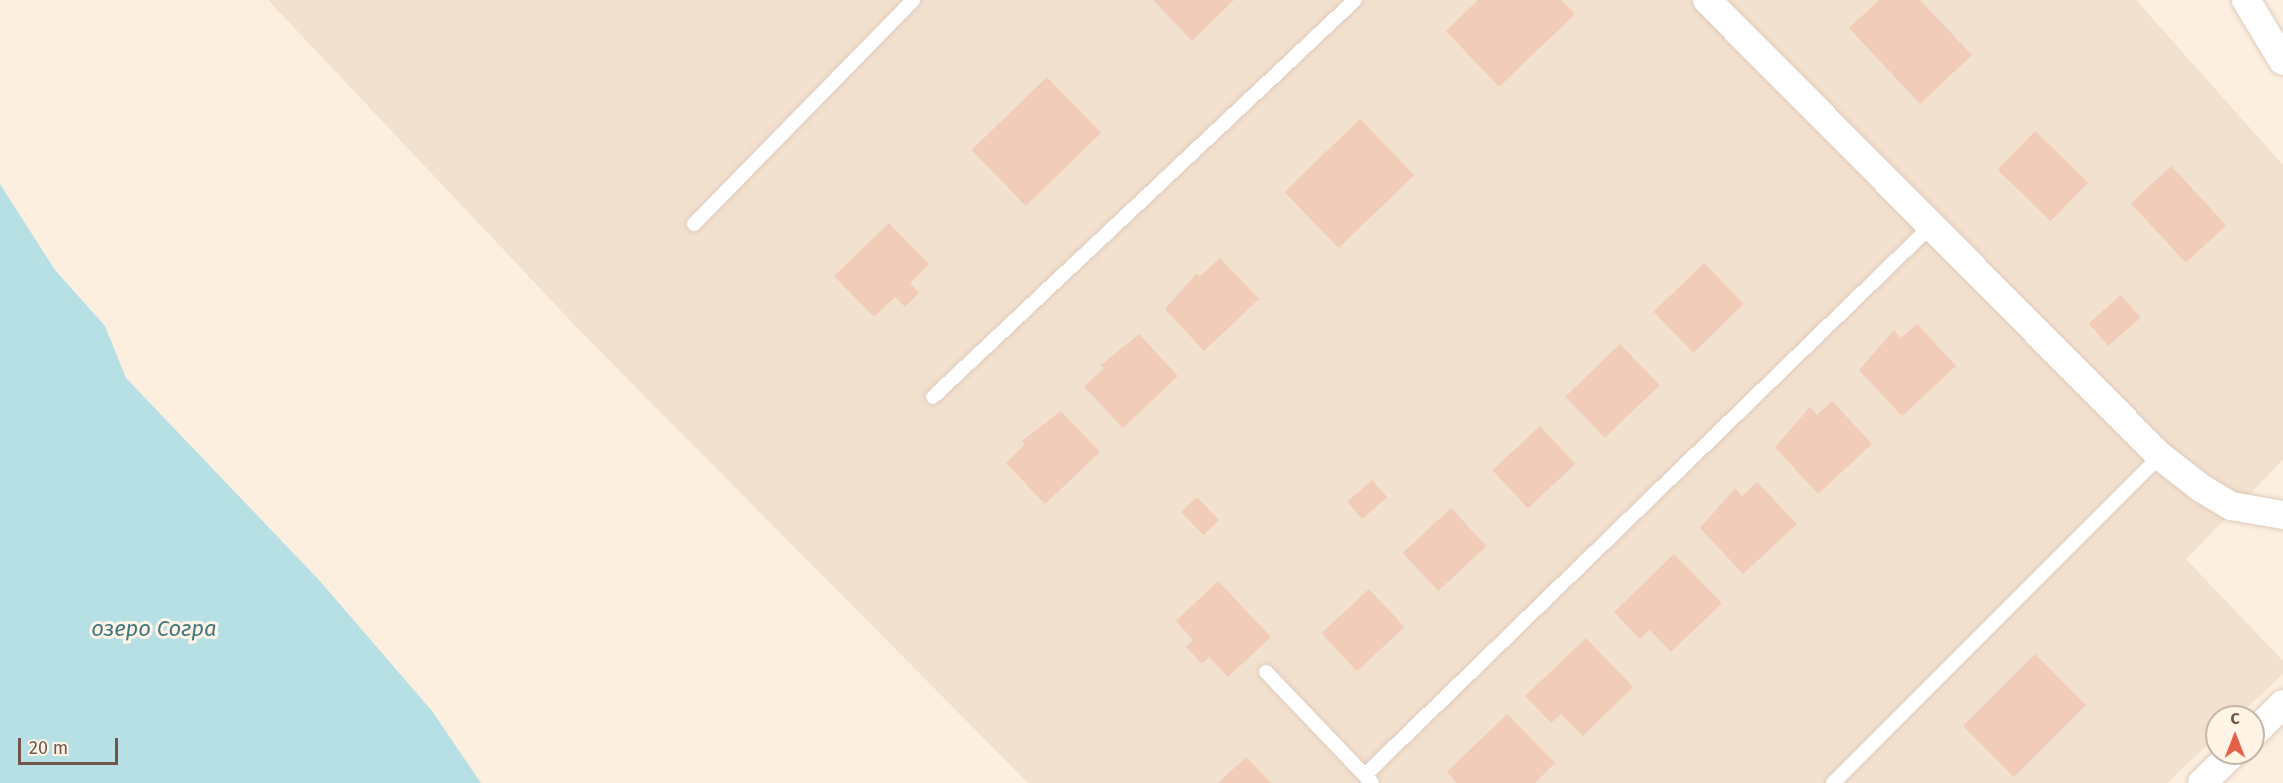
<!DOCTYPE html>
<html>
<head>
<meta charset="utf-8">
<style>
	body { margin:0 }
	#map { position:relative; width:2283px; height:783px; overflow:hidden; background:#fcefe0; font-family:"Fira Sans",sans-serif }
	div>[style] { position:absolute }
	.residential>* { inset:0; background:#f3e1cf }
	.water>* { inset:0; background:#b6e0e4 }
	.building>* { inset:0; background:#f1ccb8; transform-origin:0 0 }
	.roads { filter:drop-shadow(0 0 2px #dfcbbd) drop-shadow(0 0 2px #dfcbbd) }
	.lane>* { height:14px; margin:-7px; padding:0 7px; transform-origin:7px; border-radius:7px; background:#fff }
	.street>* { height:28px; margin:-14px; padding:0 14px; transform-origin:14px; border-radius:14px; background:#fff }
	span { translate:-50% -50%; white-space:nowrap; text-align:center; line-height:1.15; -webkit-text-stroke:6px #fff4e6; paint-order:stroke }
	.water-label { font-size:22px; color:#3f787f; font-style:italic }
	.north { position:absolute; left:2205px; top:705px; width:60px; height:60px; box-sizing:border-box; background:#fff4e6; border:2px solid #c7b4a7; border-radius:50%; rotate:0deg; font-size:16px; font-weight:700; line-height:24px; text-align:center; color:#725548 }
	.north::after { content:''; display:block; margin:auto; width:21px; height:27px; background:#e56046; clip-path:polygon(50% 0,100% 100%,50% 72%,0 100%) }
	.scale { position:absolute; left:18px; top:738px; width:100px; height:27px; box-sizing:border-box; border:3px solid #725548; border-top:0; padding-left:8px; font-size:18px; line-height:21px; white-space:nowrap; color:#725548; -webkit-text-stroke:4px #fff4e6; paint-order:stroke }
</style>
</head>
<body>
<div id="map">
	<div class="residential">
		<div style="clip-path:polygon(268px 0,2136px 0,2283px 165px,2283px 460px,2186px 559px,2283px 661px,2283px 674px,2237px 717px,2217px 717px,2217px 736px,2167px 783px,1028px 783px,582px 333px)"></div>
	</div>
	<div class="water">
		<div style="clip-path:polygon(0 184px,55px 270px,105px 326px,126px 378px,319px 580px,432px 711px,481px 783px,0 783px)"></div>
	</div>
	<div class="building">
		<div style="clip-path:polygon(1153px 0,1234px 0,1192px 41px)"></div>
		<div style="clip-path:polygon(1478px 0,1561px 0,1575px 14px,1499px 87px,1446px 31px)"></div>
		<div style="clip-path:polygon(1879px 0,1920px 0,1972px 55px,1920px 104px,1849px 28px)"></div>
		<div style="left:1047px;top:77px;width:78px;height:105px;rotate:46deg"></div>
		<div style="left:1360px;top:119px;width:78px;height:105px;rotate:46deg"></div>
		<div style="left:2035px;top:131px;width:74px;height:54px;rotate:44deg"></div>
		<div style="left:2171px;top:166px;width:81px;height:55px;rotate:47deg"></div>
		<div style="clip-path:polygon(889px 223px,929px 264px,910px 283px,919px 293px,905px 307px,895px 297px,874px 317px,834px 276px)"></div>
		<div style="clip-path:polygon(1220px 258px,1259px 299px,1204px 351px,1165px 309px,1197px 273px,1200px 276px)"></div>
		<div style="left:1704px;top:263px;width:57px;height:70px;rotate:46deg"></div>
		<div style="left:2121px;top:295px;width:30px;height:43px;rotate:49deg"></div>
		<div style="clip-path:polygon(1917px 324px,1956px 366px,1902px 416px,1859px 370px,1894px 330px,1901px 338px)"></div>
		<div style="clip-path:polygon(1139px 334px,1178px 376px,1123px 428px,1084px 387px,1104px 368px,1101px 365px)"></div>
		<div style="left:1620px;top:344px;width:57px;height:76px;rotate:46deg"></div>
		<div style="clip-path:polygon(1832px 401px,1872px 444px,1818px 494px,1775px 447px,1810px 407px,1817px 415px)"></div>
		<div style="clip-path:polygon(1061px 411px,1100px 452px,1045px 504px,1006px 463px,1025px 444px,1022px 441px)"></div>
		<div style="left:1540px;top:426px;width:52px;height:65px;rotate:47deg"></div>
		<div style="left:1372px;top:480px;width:23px;height:33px;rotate:49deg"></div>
		<div style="clip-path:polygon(1757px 482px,1797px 524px,1743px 574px,1700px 528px,1735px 488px,1742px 496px)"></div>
		<div style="left:1197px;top:497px;width:32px;height:22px;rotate:46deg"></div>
		<div style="left:1451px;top:508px;width:52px;height:66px;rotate:47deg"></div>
		<div style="clip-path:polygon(1674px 554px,1722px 603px,1671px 652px,1650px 630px,1640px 639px,1614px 612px)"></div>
		<div style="clip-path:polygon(1218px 581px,1271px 637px,1228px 677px,1209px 657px,1202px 664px,1186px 647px,1193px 640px,1176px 621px)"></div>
		<div style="left:1369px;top:589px;width:52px;height:65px;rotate:47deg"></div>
		<div style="clip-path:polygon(1586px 638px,1633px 687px,1583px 736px,1561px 714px,1551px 723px,1525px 696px)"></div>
		<div style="left:2035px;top:654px;width:72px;height:102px;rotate:45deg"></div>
		<div style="clip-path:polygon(1507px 714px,1555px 763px,1535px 783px,1457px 783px,1447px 772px)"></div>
		<div style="clip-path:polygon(1246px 757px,1271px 783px,1218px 783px)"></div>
	</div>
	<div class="roads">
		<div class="lane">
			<div style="left:694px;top:224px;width:313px;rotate:-45.6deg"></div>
			<div style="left:933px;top:397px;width:579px;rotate:-43.25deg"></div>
			<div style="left:1266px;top:672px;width:153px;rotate:46.3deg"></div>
			<div style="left:1365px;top:775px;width:790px;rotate:-44.13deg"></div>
			<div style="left:1833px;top:783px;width:462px;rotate:-45deg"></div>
		</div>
		<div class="street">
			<div style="left:1707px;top:0;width:643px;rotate:45.19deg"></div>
			<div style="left:2160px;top:456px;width:52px;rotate:38deg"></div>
			<div style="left:2201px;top:488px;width:35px;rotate:31deg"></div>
			<div style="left:2231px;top:506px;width:53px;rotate:9.8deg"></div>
			<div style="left:2246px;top:0;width:71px;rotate:58.8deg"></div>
			<div style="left:2253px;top:734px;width:42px;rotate:-45deg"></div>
			<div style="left:2202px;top:783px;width:43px;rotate:-44.1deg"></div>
		</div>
	</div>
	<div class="water-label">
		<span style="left:154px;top:629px">озеро Согра</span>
	</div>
	<div class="north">С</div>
	<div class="scale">20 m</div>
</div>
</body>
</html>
